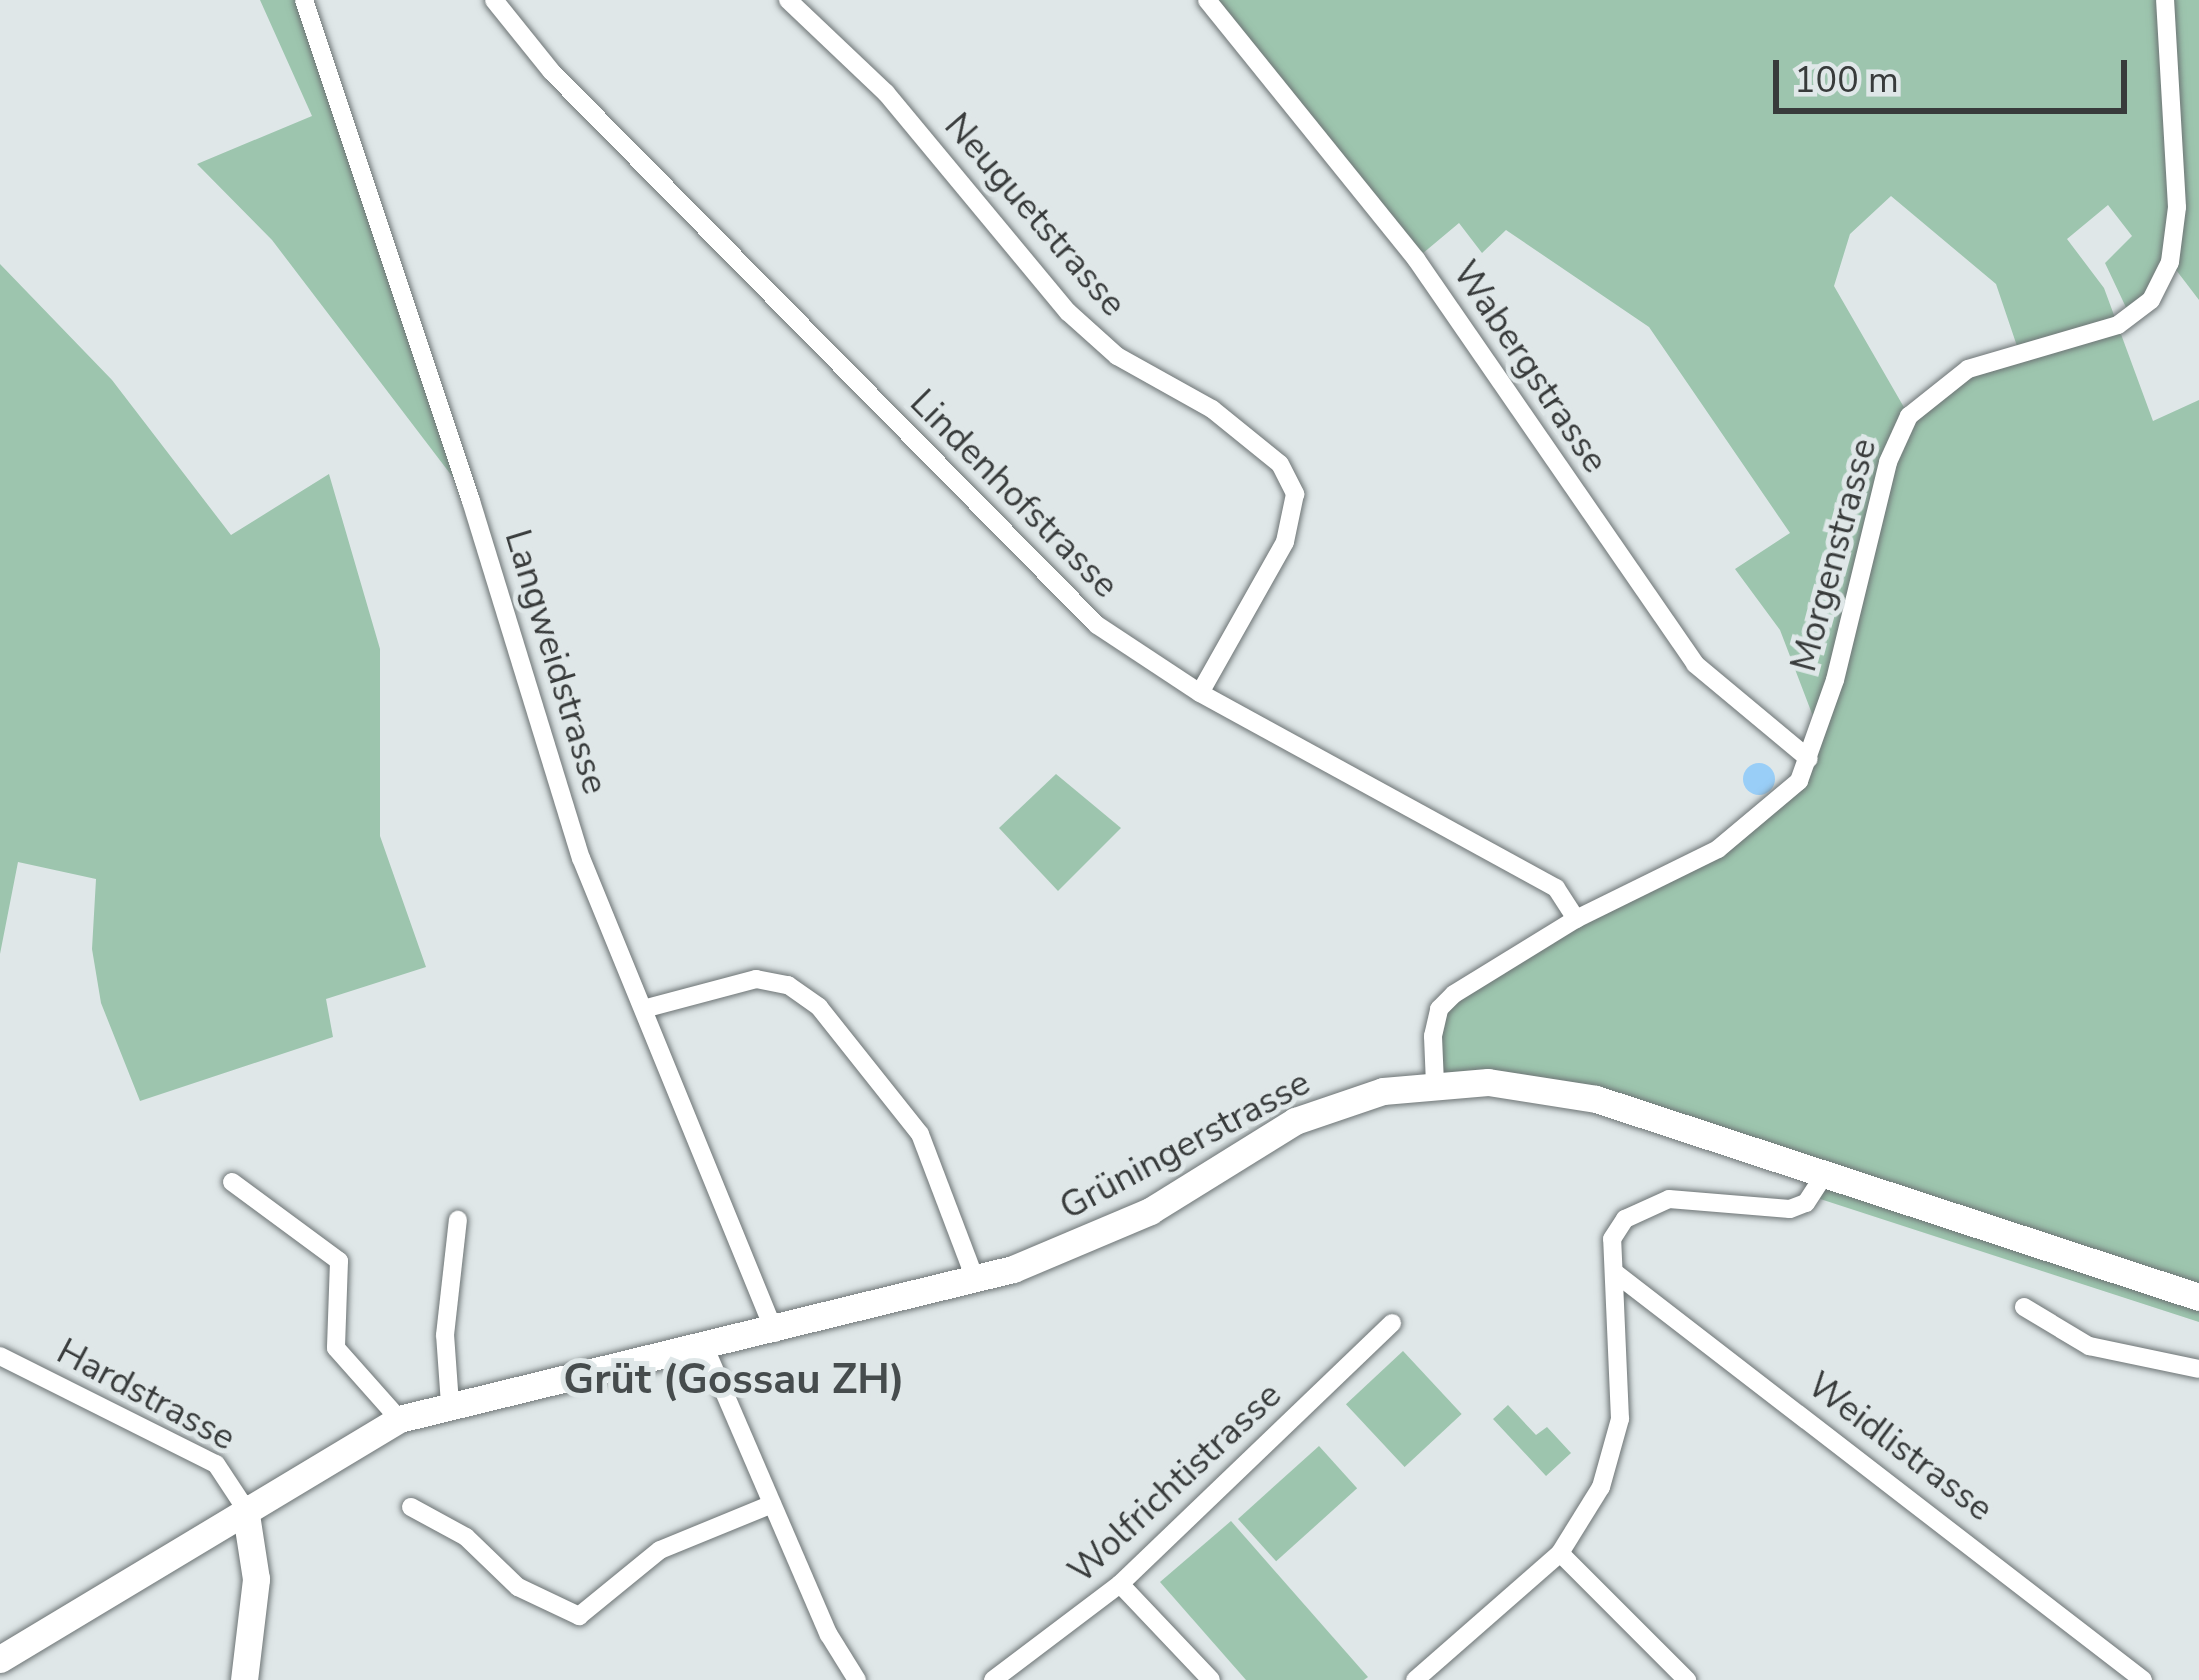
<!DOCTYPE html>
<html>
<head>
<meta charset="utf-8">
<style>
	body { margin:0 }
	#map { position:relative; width:2199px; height:1680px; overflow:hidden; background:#dfe7e8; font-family:"Nunito Sans",sans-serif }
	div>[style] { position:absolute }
	.green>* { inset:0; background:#9dc5ae; transform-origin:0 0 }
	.water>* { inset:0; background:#99cef7 }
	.round { border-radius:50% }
	.roads { filter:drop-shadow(0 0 3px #6d7475) drop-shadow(0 0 3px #6d7475) }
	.minor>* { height:18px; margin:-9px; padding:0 9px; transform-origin:9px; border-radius:9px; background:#fff }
	.secondary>* { height:27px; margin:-13.5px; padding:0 13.5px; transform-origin:13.5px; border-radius:13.5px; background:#fff }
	span { translate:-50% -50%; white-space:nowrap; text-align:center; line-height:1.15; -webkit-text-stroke:10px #dfe7e8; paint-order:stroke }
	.street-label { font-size:36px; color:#383b3b }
	.quarter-label { font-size:42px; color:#464c4d; font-weight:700 }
	.scale { position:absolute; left:1773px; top:60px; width:354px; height:54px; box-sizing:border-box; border:6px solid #383b3b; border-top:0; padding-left:15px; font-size:36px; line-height:42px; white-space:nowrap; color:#383b3b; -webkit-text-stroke:9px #dfe7e8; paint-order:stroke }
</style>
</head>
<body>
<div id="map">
	<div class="green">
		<div style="clip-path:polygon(260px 0,304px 0,471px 501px,272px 240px,197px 164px,312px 116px)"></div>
		<div style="clip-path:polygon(evenodd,1207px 0,2199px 0,2199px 300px,2170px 262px,2131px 318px,2105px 263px,2132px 236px,2108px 205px,2067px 239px,2104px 288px,2153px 421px,2199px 400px,2199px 1322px,1811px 1196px,1823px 1176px,1596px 1099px,1435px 1084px,1433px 1036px,1454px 994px,1718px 849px,1784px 801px,1819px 732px,1780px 630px,1735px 569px,1790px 533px,1649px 327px,1506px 230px,1482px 253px,1459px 223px,1416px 259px,1207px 0,1891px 196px,1996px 284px,2019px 352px,1933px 391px,1909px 416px,1834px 286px,1850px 234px,1891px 196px)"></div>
		<div style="clip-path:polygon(0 264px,112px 380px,231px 535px,329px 474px,380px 649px,380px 836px,426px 967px,326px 999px,333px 1037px,140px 1101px,101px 1003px,92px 949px,96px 879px,18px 862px,0 954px)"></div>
		<div style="clip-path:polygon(1056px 774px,1121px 828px,1058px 891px,999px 828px)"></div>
		<div style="left:1403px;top:1351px;width:86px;height:78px;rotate:47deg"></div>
		<div style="clip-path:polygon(1508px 1405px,1536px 1435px,1547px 1427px,1571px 1453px,1546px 1476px,1493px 1419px)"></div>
		<div style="left:1319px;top:1446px;width:57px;height:109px;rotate:48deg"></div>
		<div style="clip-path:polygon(1231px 1521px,1368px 1677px,1364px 1680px,1246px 1680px,1160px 1582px)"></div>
	</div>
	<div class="water">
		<div class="round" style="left:1743px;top:763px;width:32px;height:32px"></div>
	</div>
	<div class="roads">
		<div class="minor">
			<div style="left:304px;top:0;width:528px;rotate:71.57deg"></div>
			<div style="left:471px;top:501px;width:374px;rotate:72.9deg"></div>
			<div style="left:581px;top:858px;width:513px;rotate:67.78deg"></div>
			<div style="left:494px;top:0;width:91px;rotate:51.2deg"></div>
			<div style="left:551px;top:71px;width:778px;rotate:45.42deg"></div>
			<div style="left:1097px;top:625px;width:123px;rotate:33.4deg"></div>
			<div style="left:1200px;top:693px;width:406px;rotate:28.7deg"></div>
			<div style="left:1556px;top:888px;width:37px;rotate:57deg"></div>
			<div style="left:788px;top:0;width:135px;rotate:43.5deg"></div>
			<div style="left:886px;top:93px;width:285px;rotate:50.3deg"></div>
			<div style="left:1068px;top:312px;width:66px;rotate:41.9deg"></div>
			<div style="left:1117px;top:356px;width:109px;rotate:29.2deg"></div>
			<div style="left:1212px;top:409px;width:87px;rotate:39deg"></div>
			<div style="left:1280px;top:464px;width:34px;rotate:63deg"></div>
			<div style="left:1295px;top:494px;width:49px;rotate:101.8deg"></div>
			<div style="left:1285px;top:542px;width:173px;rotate:119.4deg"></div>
			<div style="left:1207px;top:0;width:333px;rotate:51.1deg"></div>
			<div style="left:1416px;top:259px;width:492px;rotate:55.4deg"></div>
			<div style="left:1695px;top:664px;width:148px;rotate:39.8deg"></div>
			<div style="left:647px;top:1008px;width:113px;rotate:-14.9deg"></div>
			<div style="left:756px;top:979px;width:33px;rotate:11deg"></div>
			<div style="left:788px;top:985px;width:38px;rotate:35deg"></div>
			<div style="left:819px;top:1007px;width:162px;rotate:51.5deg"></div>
			<div style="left:920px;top:1134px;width:155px;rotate:69.2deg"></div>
			<div style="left:1435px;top:1084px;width:48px;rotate:-92.4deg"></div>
			<div style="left:1433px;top:1036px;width:28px;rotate:-77deg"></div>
			<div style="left:1439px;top:1009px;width:21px;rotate:-45deg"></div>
			<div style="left:1454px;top:994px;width:143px;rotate:-31.6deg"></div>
			<div style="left:1576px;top:919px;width:158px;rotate:-26.2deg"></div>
			<div style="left:1718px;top:849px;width:106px;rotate:-40deg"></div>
			<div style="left:1799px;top:781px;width:107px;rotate:-70.4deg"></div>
			<div style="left:1835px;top:680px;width:224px;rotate:-76.3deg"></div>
			<div style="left:1888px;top:462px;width:51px;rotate:-65.5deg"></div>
			<div style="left:1909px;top:416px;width:75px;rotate:-38.5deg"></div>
			<div style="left:1968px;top:369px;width:156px;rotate:-16.3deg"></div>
			<div style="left:2118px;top:325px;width:41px;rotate:-37.1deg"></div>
			<div style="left:2151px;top:300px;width:42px;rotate:-63.4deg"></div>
			<div style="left:2170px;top:262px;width:55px;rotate:-82.7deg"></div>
			<div style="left:2177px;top:207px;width:207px;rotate:-93.3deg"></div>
			<div style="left:232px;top:1182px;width:133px;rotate:36.4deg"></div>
			<div style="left:339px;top:1261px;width:87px;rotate:92deg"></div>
			<div style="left:336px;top:1348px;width:95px;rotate:48.4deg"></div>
			<div style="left:1614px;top:1272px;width:668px;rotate:37.64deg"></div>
			<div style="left:2024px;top:1307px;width:76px;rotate:31deg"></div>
			<div style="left:2089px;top:1346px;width:112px;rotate:11.8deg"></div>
			<div style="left:706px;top:1350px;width:310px;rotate:66.7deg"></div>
			<div style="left:829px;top:1635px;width:53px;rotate:58.1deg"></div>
			<div style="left:0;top:1356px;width:241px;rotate:26.6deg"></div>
			<div style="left:216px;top:1464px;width:53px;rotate:56.6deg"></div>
			<div style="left:450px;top:1404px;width:69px;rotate:-94.1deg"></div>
			<div style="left:445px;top:1335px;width:116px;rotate:-83.6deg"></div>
			<div style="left:411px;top:1507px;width:63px;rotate:28.6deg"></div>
			<div style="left:466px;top:1537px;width:72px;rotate:43.9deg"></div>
			<div style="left:518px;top:1587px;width:68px;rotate:25.4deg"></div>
			<div style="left:579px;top:1616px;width:104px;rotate:-39.2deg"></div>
			<div style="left:660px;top:1550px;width:121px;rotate:-22.3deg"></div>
			<div style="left:1560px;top:1553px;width:180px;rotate:45deg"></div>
			<div style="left:1120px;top:1584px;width:132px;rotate:46.5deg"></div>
			<div style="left:993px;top:1680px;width:159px;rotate:-37.1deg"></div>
			<div style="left:1120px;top:1584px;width:377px;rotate:-43.8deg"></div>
			<div style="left:1415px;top:1680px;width:193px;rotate:-41.2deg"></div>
			<div style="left:1560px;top:1553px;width:78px;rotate:-58.2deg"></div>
			<div style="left:1601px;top:1487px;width:71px;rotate:-74.4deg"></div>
			<div style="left:1620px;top:1419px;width:180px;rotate:-92.5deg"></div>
			<div style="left:1612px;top:1239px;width:24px;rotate:-57deg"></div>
			<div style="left:1625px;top:1219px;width:48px;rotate:-24.4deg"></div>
			<div style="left:1669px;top:1199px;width:121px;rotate:4.7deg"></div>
			<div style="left:1790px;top:1209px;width:17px;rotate:-21deg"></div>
			<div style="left:1806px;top:1203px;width:33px;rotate:-57deg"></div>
		</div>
		<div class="secondary">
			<div style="left:0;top:1659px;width:466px;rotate:-31deg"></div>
			<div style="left:399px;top:1419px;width:632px;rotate:-13.73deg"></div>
			<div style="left:1013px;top:1269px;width:149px;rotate:-22.9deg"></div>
			<div style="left:1150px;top:1211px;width:171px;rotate:-31.8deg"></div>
			<div style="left:1295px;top:1121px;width:93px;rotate:-18.8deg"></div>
			<div style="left:1383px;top:1091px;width:105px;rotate:-4.9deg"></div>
			<div style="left:1488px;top:1082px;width:109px;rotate:8.9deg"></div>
			<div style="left:1596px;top:1099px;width:635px;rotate:18.18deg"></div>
			<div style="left:244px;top:1680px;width:102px;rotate:-83.2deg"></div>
			<div style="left:256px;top:1579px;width:72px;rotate:-98.8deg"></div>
		</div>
	</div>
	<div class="street-label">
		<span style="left:1035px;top:215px;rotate:49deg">Neuguetstrasse</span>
		<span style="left:1530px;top:367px;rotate:56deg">Wabergstrasse</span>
		<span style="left:1014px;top:494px;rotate:45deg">Lindenhofstrasse</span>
		<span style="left:1834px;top:555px;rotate:-75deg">Morgenstrasse</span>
		<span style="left:556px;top:662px;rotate:73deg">Langweidstrasse</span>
		<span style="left:1185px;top:1145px;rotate:-28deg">Grüningerstrasse</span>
		<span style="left:146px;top:1395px;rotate:28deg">Hardstrasse</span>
		<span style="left:1900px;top:1447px;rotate:37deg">Weidlistrasse</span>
		<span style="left:1175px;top:1483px;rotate:-43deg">Wolfrichtistrasse</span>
	</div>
	<div class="quarter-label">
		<span style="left:734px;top:1380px">Grüt (Gossau ZH)</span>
	</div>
	<div class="scale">100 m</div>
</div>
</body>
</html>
